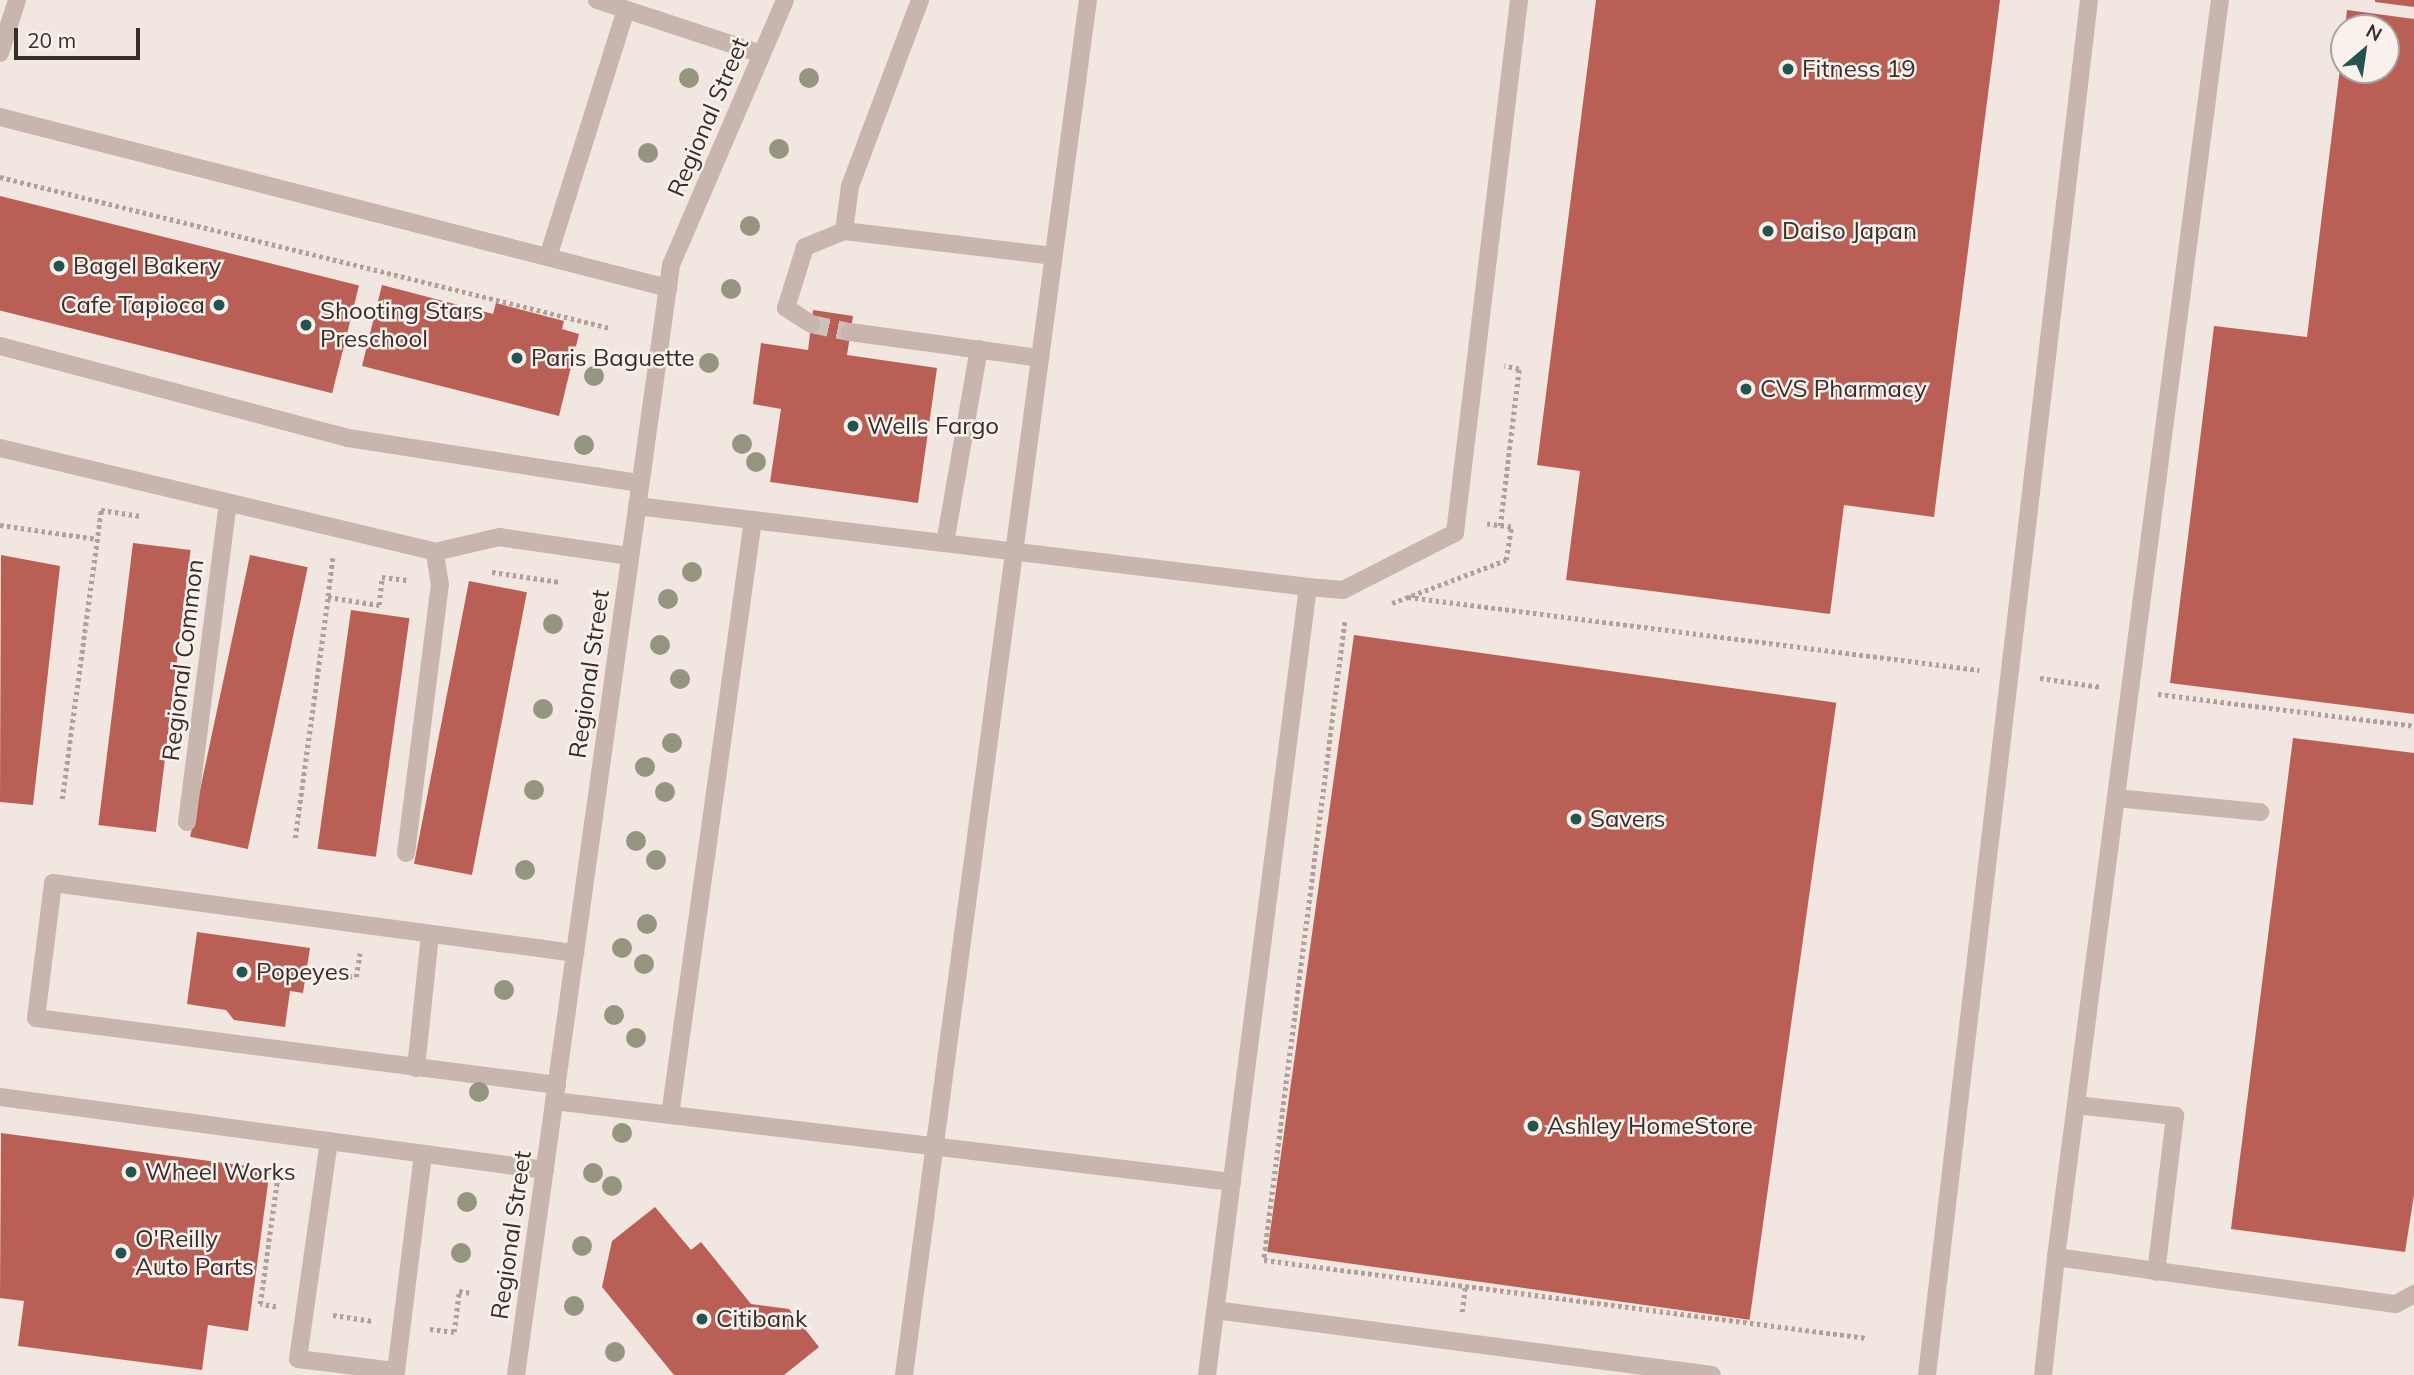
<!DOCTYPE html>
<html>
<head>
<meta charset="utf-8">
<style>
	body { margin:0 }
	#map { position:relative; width:2414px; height:1375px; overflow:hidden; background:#f1e6e0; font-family:Mulish,sans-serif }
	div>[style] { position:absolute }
	.building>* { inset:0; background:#b95f55; transform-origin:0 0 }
	.minor-tunnel>* { height:18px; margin-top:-9px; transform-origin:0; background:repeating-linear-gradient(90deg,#ccc1bc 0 18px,transparent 0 27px) }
	.path>* { height:4.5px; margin-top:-2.25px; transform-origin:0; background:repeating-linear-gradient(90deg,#b39f97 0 3.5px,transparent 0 7px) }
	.minor>* { height:18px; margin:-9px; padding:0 9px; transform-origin:9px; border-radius:9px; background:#c8b5ad }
	.trees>* { width:20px; height:20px; margin:-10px; border-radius:50%; background:#969580 }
	.dots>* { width:19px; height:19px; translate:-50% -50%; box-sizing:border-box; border:4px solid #f8f1ec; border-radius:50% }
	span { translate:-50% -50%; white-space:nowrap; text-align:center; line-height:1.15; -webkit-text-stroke:5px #f8f1ec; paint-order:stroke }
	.poi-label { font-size:24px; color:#372d2b }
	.left { translate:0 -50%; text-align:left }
	.right { translate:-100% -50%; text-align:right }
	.street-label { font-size:24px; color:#372d2b }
	.north { position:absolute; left:2330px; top:14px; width:70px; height:70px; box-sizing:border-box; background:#f8f1ec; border:2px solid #aba39f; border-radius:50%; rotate:29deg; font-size:19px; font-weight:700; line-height:28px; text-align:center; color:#372d2b }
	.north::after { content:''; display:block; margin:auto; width:24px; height:32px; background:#245450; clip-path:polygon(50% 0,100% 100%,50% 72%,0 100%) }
	.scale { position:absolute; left:14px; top:28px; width:126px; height:32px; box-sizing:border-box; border:4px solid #372d2b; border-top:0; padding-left:9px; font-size:21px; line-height:24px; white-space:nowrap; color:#372d2b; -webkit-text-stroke:5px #f8f1ec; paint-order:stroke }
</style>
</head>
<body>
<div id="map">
	<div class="building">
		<div style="clip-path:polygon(1596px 0,2000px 0,1934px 517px,1844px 505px,1830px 614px,1566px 580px,1580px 471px,1537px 465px)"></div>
		<div style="clip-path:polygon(2414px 0,2414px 7px,2375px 2px,2375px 0)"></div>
		<div style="clip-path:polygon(2347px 10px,2414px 19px,2414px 714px,2170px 683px,2214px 326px,2307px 337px,2342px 52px,2344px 70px,2386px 70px,2386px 28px,2345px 28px)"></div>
		<div style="left:0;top:196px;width:370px;height:111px;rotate:14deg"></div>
		<div style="clip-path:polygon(382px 285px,493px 314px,496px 303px,564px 321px,562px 329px,579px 334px,559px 416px,362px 366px)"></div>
		<div style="clip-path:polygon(813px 310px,853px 316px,847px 355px,937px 368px,918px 503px,770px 482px,781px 409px,753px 404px,761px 343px,808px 350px)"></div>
		<div style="left:133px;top:543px;width:58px;height:284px;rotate:7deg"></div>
		<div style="clip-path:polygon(1px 555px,60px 566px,33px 805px,0 802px)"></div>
		<div style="left:250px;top:555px;width:59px;height:288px;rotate:12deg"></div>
		<div style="left:469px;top:581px;width:59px;height:288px;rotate:11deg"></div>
		<div style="left:351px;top:610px;width:59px;height:241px;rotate:8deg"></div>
		<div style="left:1354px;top:635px;width:487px;height:623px;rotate:8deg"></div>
		<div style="clip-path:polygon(2293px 738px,2414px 753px,2414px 1195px,2405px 1252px,2231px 1229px)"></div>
		<div style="clip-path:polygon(197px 932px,310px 948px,303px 993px,290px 991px,285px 1027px,234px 1020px,226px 1010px,187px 1004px)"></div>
		<div style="clip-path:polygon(1px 1133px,270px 1169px,248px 1331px,208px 1325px,202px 1370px,18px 1346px,24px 1301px,0 1298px)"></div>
		<div style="clip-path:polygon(655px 1207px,691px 1250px,701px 1242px,751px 1304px,789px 1309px,819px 1347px,784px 1375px,674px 1375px,602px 1287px,612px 1241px)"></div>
	</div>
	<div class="minor-tunnel">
		<div style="left:811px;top:324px;width:40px;rotate:12deg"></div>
	</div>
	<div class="path">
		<div style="left:0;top:177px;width:628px;rotate:13.9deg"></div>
		<div style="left:0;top:525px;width:98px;rotate:8.2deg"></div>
		<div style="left:1500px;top:526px;width:158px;rotate:-83.1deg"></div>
		<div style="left:1519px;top:369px;width:15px;rotate:-169deg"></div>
		<div style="left:333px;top:558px;width:39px;rotate:97deg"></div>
		<div style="left:328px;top:597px;width:52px;rotate:8.9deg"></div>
		<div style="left:379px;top:605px;width:28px;rotate:-84deg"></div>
		<div style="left:382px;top:577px;width:26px;rotate:7deg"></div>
		<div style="left:492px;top:572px;width:69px;rotate:8.4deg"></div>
		<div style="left:1408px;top:597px;width:576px;rotate:7.29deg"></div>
		<div style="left:1392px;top:603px;width:122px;rotate:-20.7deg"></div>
		<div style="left:1506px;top:560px;width:33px;rotate:-81deg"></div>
		<div style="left:1511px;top:527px;width:24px;rotate:-173deg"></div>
		<div style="left:1345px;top:622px;width:643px;rotate:97.24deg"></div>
		<div style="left:1264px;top:1260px;width:608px;rotate:7.37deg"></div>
		<div style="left:2040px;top:678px;width:62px;rotate:8.4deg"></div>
		<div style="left:2158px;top:694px;width:258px;rotate:7.1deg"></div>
		<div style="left:62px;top:799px;width:292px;rotate:-82.3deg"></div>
		<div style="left:101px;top:510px;width:40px;rotate:8.5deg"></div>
		<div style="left:295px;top:838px;width:243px;rotate:-82.2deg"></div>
		<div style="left:307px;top:970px;width:49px;rotate:8.1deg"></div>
		<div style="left:356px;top:977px;width:24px;rotate:-81deg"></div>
		<div style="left:276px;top:1307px;width:16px;rotate:-169deg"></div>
		<div style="left:260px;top:1304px;width:138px;rotate:-82.1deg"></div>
		<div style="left:1462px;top:1312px;width:26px;rotate:-83deg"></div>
		<div style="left:333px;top:1315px;width:40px;rotate:8.5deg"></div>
		<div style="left:430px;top:1329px;width:24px;rotate:7deg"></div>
		<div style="left:454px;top:1332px;width:41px;rotate:-83deg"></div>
		<div style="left:459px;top:1291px;width:11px;rotate:10deg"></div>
	</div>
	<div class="minor">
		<div style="left:597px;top:0;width:173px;rotate:18.2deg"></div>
		<div style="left:920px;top:0;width:199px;rotate:110.6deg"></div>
		<div style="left:850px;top:186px;width:45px;rotate:97.6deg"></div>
		<div style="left:844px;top:231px;width:211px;rotate:6.8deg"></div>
		<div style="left:0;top:53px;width:56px;rotate:-72.2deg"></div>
		<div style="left:0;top:117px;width:690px;rotate:14.36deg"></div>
		<div style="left:548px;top:257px;width:259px;rotate:-72.5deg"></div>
		<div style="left:811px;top:324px;width:30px;rotate:-147deg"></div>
		<div style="left:786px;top:308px;width:64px;rotate:-72.7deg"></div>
		<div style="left:805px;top:247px;width:42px;rotate:-22.3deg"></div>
		<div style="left:850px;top:332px;width:192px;rotate:7.8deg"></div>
		<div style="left:0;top:346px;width:360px;rotate:14.8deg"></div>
		<div style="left:348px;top:438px;width:295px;rotate:8.8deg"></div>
		<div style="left:0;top:448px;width:447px;rotate:13.4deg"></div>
		<div style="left:435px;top:552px;width:66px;rotate:-13.2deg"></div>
		<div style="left:499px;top:537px;width:132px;rotate:8.3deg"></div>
		<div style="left:637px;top:506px;width:676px;rotate:6.88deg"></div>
		<div style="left:945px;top:543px;width:197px;rotate:-80.1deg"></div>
		<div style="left:2116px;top:798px;width:145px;rotate:5.6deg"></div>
		<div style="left:187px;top:822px;width:322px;rotate:-82.7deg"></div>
		<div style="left:406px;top:853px;width:270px;rotate:-82.8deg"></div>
		<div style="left:440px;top:585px;width:33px;rotate:-99deg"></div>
		<div style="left:416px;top:1068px;width:135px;rotate:-84deg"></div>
		<div style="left:557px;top:1085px;width:525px;rotate:-172.67deg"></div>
		<div style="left:36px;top:1018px;width:136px;rotate:-82.8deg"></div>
		<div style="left:53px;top:883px;width:527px;rotate:7.64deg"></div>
		<div style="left:0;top:1097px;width:550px;rotate:7.63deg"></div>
		<div style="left:554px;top:1101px;width:683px;rotate:6.81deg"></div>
		<div style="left:2076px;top:1105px;width:100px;rotate:6.3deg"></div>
		<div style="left:2175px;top:1116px;width:157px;rotate:96.9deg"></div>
		<div style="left:670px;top:1115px;width:601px;rotate:-82.06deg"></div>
		<div style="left:329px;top:1141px;width:220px;rotate:98.1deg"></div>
		<div style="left:298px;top:1359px;width:99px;rotate:7deg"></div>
		<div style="left:396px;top:1371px;width:219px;rotate:-82.9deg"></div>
		<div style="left:2056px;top:1257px;width:1268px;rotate:-82.57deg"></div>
		<div style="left:1215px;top:1310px;width:501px;rotate:7.45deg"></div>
		<div style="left:516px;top:1375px;width:1121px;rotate:-82.05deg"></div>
		<div style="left:671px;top:265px;width:288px;rotate:-66.7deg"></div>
		<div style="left:904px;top:1375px;width:1387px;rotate:-82.38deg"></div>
		<div style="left:1207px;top:1375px;width:794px;rotate:-82.7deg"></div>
		<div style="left:1308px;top:587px;width:35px;rotate:5deg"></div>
		<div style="left:1343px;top:590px;width:126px;rotate:-27deg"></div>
		<div style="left:1455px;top:533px;width:537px;rotate:-83.15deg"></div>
		<div style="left:1927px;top:1375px;width:1385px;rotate:-83.28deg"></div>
		<div style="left:2043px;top:1375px;width:119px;rotate:-83.7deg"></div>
		<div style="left:2056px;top:1257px;width:343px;rotate:7.9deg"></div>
		<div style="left:2396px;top:1304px;width:21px;rotate:-29deg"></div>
	</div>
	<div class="trees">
		<div style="left:689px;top:78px"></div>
		<div style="left:809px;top:78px"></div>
		<div style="left:779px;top:149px"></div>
		<div style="left:648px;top:153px"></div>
		<div style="left:750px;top:226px"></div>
		<div style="left:731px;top:289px"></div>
		<div style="left:709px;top:363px"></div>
		<div style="left:594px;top:376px"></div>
		<div style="left:742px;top:444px"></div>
		<div style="left:584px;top:445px"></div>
		<div style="left:756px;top:462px"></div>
		<div style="left:692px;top:572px"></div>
		<div style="left:668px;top:599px"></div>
		<div style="left:553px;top:624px"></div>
		<div style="left:660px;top:645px"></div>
		<div style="left:680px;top:679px"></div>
		<div style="left:543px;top:709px"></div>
		<div style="left:672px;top:743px"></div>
		<div style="left:645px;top:767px"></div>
		<div style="left:534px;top:790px"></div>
		<div style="left:665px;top:792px"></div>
		<div style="left:636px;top:841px"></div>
		<div style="left:656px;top:860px"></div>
		<div style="left:525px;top:870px"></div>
		<div style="left:647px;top:924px"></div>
		<div style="left:622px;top:948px"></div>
		<div style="left:644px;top:964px"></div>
		<div style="left:504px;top:990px"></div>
		<div style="left:614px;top:1015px"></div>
		<div style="left:636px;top:1038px"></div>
		<div style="left:479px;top:1092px"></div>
		<div style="left:622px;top:1133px"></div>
		<div style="left:593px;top:1173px"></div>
		<div style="left:612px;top:1186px"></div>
		<div style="left:467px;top:1202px"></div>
		<div style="left:582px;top:1246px"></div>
		<div style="left:461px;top:1253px"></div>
		<div style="left:574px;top:1306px"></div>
		<div style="left:615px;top:1352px"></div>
	</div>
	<div class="dots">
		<div style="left:1788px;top:69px;background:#245450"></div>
		<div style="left:1768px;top:231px;background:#245450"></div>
		<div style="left:59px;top:266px;background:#245450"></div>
		<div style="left:219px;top:305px;background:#245450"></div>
		<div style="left:306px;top:325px;background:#245450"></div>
		<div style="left:517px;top:358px;background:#245450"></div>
		<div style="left:1746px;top:389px;background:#245450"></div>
		<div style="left:853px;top:426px;background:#245450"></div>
		<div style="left:1576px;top:819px;background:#245450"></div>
		<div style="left:242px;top:972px;background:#245450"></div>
		<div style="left:1533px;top:1126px;background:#245450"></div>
		<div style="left:131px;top:1172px;background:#245450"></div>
		<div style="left:121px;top:1253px;background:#245450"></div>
		<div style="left:702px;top:1319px;background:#245450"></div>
	</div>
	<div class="poi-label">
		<span class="left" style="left:1802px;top:69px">Fitness 19</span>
		<span class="left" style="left:1782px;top:231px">Daiso Japan</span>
		<span class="left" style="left:73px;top:266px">Bagel Bakery</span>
		<span class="right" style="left:205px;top:305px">Cafe Tapioca</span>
		<span class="left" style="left:320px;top:325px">Shooting Stars<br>Preschool</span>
		<span class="left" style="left:531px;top:358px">Paris Baguette</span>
		<span class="left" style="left:1760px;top:389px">CVS Pharmacy</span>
		<span class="left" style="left:867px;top:426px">Wells Fargo</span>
		<span class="left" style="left:1590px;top:819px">Savers</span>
		<span class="left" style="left:256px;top:972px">Popeyes</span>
		<span class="left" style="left:1547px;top:1126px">Ashley HomeStore</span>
		<span class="left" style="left:145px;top:1172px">Wheel Works</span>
		<span class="left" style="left:135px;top:1253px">O'Reilly<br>Auto Parts</span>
		<span class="left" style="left:716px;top:1319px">Citibank</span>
	</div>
	<div class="street-label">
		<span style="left:708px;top:117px;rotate:-67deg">Regional Street</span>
		<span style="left:183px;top:660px;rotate:-83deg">Regional Common</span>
		<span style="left:589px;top:674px;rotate:-82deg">Regional Street</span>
		<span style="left:511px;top:1235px;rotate:-82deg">Regional Street</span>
	</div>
	<div class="north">N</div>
	<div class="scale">20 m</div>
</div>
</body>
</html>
